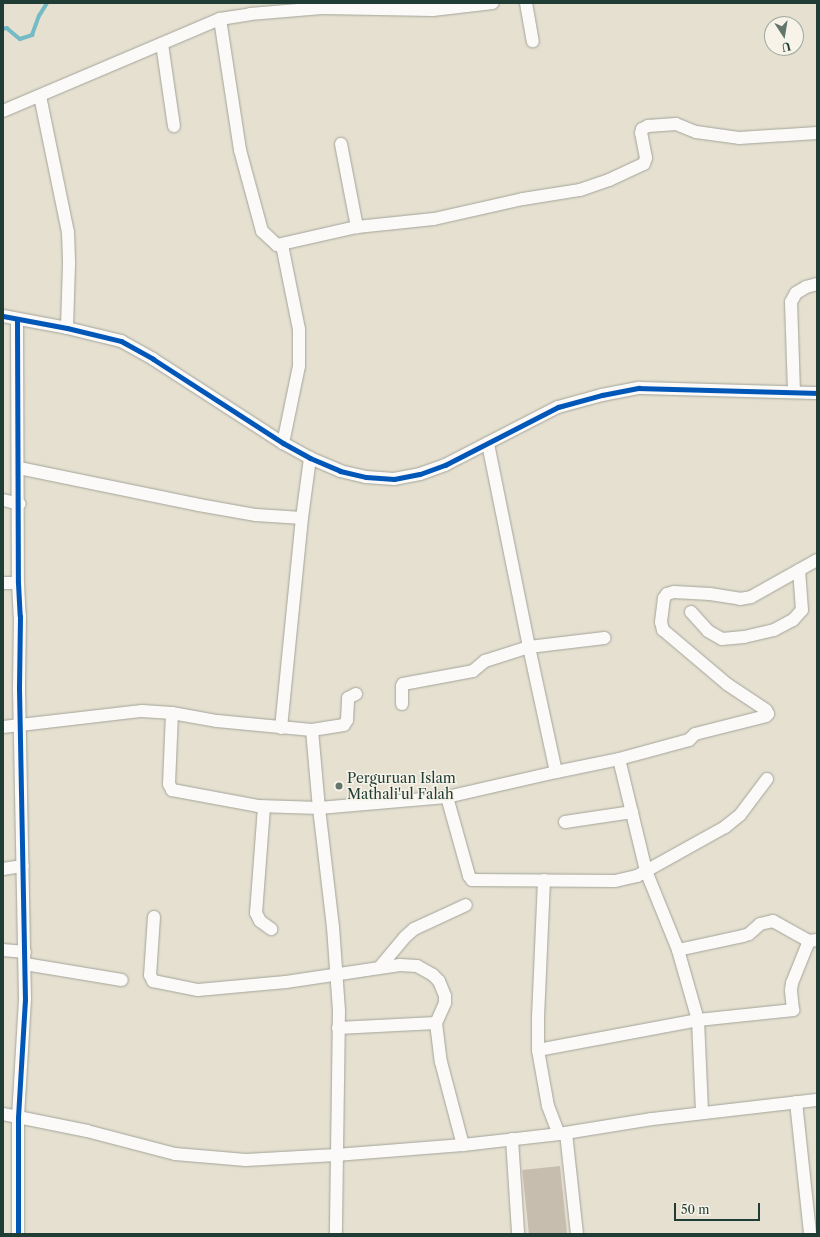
<!DOCTYPE html>
<html>
<head>
<meta charset="utf-8">
<style>
	body { margin:0 }
	#map { position:relative; width:820px; height:1237px; overflow:hidden; background:#e5e0d0; font-family:"Libre Caslon Text",serif }
	div>[style] { position:absolute }
	.stream>* { height:3.5px; margin:-1.75px; padding:0 1.75px; transform-origin:1.75px; border-radius:1.75px; background:#74bbc6 }
	.building>* { inset:0; background:#c6bdaf; transform-origin:0 0 }
	.roads { filter:drop-shadow(0 0 1px #a3a49a) drop-shadow(0 0 1px #a3a49a) }
	.minor>* { height:12px; margin:-6px; padding:0 6px; transform-origin:6px; border-radius:6px; background:#fbfaf8 }
	.cycleway>* { height:5px; margin:-2.5px; padding:0 2.5px; transform-origin:2.5px; border-radius:2.5px; background:#0057b8 }
	.dots>* { width:11px; height:11px; translate:-50% -50%; box-sizing:border-box; border:2px solid #f7f3e8; border-radius:50% }
	span { translate:-50% -50%; white-space:nowrap; text-align:center; line-height:1.15; -webkit-text-stroke:3px #f7f3e8; paint-order:stroke }
	.poi-label { font-size:14px; color:#1f3d34 }
	.left { translate:0 -50%; text-align:left }
	.frame { position:absolute; inset:0; border:4px solid #1f3d34; pointer-events:none }
	.north { position:absolute; left:764px; top:16px; width:40px; height:40px; box-sizing:border-box; background:#f7f3e8; border:1px solid #a1aaa0; border-radius:50%; rotate:168deg; font-size:11px; font-weight:700; line-height:16px; text-align:center; color:#1f3d34 }
	.north::after { content:''; display:block; margin:auto; width:14px; height:18px; background:#64766b; clip-path:polygon(50% 0,100% 100%,50% 72%,0 100%) }
	.scale { position:absolute; left:674px; top:1203px; width:86px; height:18px; box-sizing:border-box; border:2px solid #1f3d34; border-top:0; padding-left:5px; font-size:12px; line-height:14px; white-space:nowrap; color:#1f3d34; -webkit-text-stroke:3px #f7f3e8; paint-order:stroke }
</style>
</head>
<body>
<div id="map">
	<div class="stream">
		<div style="left:3px;top:29px;width:4px;rotate:-14deg"></div>
		<div style="left:7px;top:28px;width:17px;rotate:40deg"></div>
		<div style="left:20px;top:39px;width:13px;rotate:-18deg"></div>
		<div style="left:32px;top:35px;width:20px;rotate:-70deg"></div>
		<div style="left:39px;top:16px;width:15px;rotate:-58deg"></div>
	</div>
	<div class="building">
		<div style="left:560px;top:1166px;width:68px;height:38px;rotate:84deg"></div>
	</div>
	<div class="roads">
		<div class="minor">
			<div style="left:526px;top:3px;width:39px;rotate:80deg"></div>
			<div style="left:220px;top:19px;width:133px;rotate:81.3deg"></div>
			<div style="left:240px;top:150px;width:84px;rotate:74.8deg"></div>
			<div style="left:262px;top:231px;width:21px;rotate:43deg"></div>
			<div style="left:277px;top:245px;width:82px;rotate:-12.7deg"></div>
			<div style="left:357px;top:227px;width:77px;rotate:-5.9deg"></div>
			<div style="left:434px;top:219px;width:91px;rotate:-12.7deg"></div>
			<div style="left:523px;top:199px;width:58px;rotate:-9deg"></div>
			<div style="left:580px;top:190px;width:31px;rotate:-19deg"></div>
			<div style="left:609px;top:180px;width:38px;rotate:-25deg"></div>
			<div style="left:644px;top:164px;width:6px;rotate:-72deg"></div>
			<div style="left:646px;top:158px;width:25px;rotate:-101deg"></div>
			<div style="left:641px;top:133px;width:4px;rotate:-76deg"></div>
			<div style="left:642px;top:129px;width:7px;rotate:-27deg"></div>
			<div style="left:648px;top:126px;width:28px;rotate:-4deg"></div>
			<div style="left:676px;top:124px;width:22px;rotate:22deg"></div>
			<div style="left:696px;top:132px;width:43px;rotate:7.9deg"></div>
			<div style="left:739px;top:138px;width:78px;rotate:-3.7deg"></div>
			<div style="left:162px;top:44px;width:83px;rotate:81.7deg"></div>
			<div style="left:40px;top:96px;width:139px;rotate:78.4deg"></div>
			<div style="left:68px;top:232px;width:32px;rotate:88deg"></div>
			<div style="left:69px;top:264px;width:64px;rotate:91.8deg"></div>
			<div style="left:3px;top:111px;width:236px;rotate:-23deg"></div>
			<div style="left:220px;top:19px;width:30px;rotate:-9deg"></div>
			<div style="left:250px;top:14px;width:72px;rotate:-4.8deg"></div>
			<div style="left:322px;top:8px;width:111px;rotate:1deg"></div>
			<div style="left:433px;top:10px;width:60px;rotate:-6.7deg"></div>
			<div style="left:341px;top:144px;width:85px;rotate:79.1deg"></div>
			<div style="left:282px;top:245px;width:86px;rotate:78.6deg"></div>
			<div style="left:299px;top:329px;width:37px;rotate:90deg"></div>
			<div style="left:299px;top:366px;width:79px;rotate:101.7deg"></div>
			<div style="left:3px;top:316px;width:65px;rotate:10.6deg"></div>
			<div style="left:67px;top:328px;width:56px;rotate:13.5deg"></div>
			<div style="left:121px;top:341px;width:37px;rotate:29deg"></div>
			<div style="left:153px;top:359px;width:155px;rotate:32.9deg"></div>
			<div style="left:283px;top:443px;width:31px;rotate:29deg"></div>
			<div style="left:310px;top:458px;width:33px;rotate:23deg"></div>
			<div style="left:340px;top:471px;width:27px;rotate:13deg"></div>
			<div style="left:366px;top:477px;width:28px;rotate:4deg"></div>
			<div style="left:394px;top:479px;width:26px;rotate:-11deg"></div>
			<div style="left:420px;top:474px;width:27px;rotate:-20deg"></div>
			<div style="left:445px;top:465px;width:127px;rotate:-27.2deg"></div>
			<div style="left:558px;top:407px;width:46px;rotate:-15.3deg"></div>
			<div style="left:602px;top:395px;width:38px;rotate:-11deg"></div>
			<div style="left:639px;top:388px;width:178px;rotate:1.6deg"></div>
			<div style="left:17px;top:320px;width:263px;rotate:89.8deg"></div>
			<div style="left:18px;top:583px;width:33px;rotate:87deg"></div>
			<div style="left:20px;top:616px;width:72px;rotate:90.8deg"></div>
			<div style="left:19px;top:688px;width:311px;rotate:88.9deg"></div>
			<div style="left:25px;top:999px;width:118px;rotate:93.4deg"></div>
			<div style="left:18px;top:1117px;width:117px;rotate:90deg"></div>
			<div style="left:794px;top:392px;width:90px;rotate:-91.9deg"></div>
			<div style="left:791px;top:302px;width:10px;rotate:-61deg"></div>
			<div style="left:796px;top:293px;width:12px;rotate:-31deg"></div>
			<div style="left:806px;top:287px;width:11px;rotate:-15deg"></div>
			<div style="left:19px;top:468px;width:184px;rotate:11.6deg"></div>
			<div style="left:199px;top:505px;width:58px;rotate:10deg"></div>
			<div style="left:256px;top:515px;width:46px;rotate:3.7deg"></div>
			<div style="left:3px;top:500px;width:17px;rotate:13deg"></div>
			<div style="left:3px;top:583px;width:15px"></div>
			<div style="left:691px;top:612px;width:25px;rotate:48deg"></div>
			<div style="left:708px;top:631px;width:16px;rotate:30deg"></div>
			<div style="left:722px;top:639px;width:22px;rotate:-5deg"></div>
			<div style="left:744px;top:637px;width:31px;rotate:-13deg"></div>
			<div style="left:774px;top:630px;width:21px;rotate:-28deg"></div>
			<div style="left:793px;top:620px;width:13px;rotate:-48deg"></div>
			<div style="left:802px;top:610px;width:40px;rotate:-94.3deg"></div>
			<div style="left:402px;top:704px;width:18px;rotate:-90deg"></div>
			<div style="left:402px;top:686px;width:2px;rotate:-63deg"></div>
			<div style="left:403px;top:684px;width:71px;rotate:-10.5deg"></div>
			<div style="left:473px;top:671px;width:16px;rotate:-40deg"></div>
			<div style="left:485px;top:661px;width:46px;rotate:-17.7deg"></div>
			<div style="left:529px;top:647px;width:76px;rotate:-6.8deg"></div>
			<div style="left:172px;top:713px;width:71px;rotate:92.4deg"></div>
			<div style="left:169px;top:784px;width:7px;rotate:63deg"></div>
			<div style="left:172px;top:790px;width:87px;rotate:10.5deg"></div>
			<div style="left:258px;top:806px;width:61px;rotate:1.9deg"></div>
			<div style="left:319px;top:808px;width:128px;rotate:-4.9deg"></div>
			<div style="left:447px;top:797px;width:112px;rotate:-12.9deg"></div>
			<div style="left:556px;top:772px;width:128px;rotate:-102.2deg"></div>
			<div style="left:529px;top:647px;width:208px;rotate:-101.4deg"></div>
			<div style="left:3px;top:727px;width:140px;rotate:-6.6deg"></div>
			<div style="left:142px;top:711px;width:30px;rotate:4deg"></div>
			<div style="left:172px;top:713px;width:46px;rotate:10.1deg"></div>
			<div style="left:217px;top:721px;width:95px;rotate:5.4deg"></div>
			<div style="left:312px;top:730px;width:78px;rotate:84.9deg"></div>
			<div style="left:319px;top:808px;width:120px;rotate:83.3deg"></div>
			<div style="left:333px;top:927px;width:83px;rotate:85.9deg"></div>
			<div style="left:339px;top:1010px;width:224px;rotate:90.8deg"></div>
			<div style="left:281px;top:728px;width:211px;rotate:-84.3deg"></div>
			<div style="left:302px;top:518px;width:61px;rotate:-82.4deg"></div>
			<div style="left:312px;top:730px;width:32px;rotate:-9deg"></div>
			<div style="left:344px;top:725px;width:6px;rotate:-59deg"></div>
			<div style="left:347px;top:720px;width:22px;rotate:-87deg"></div>
			<div style="left:348px;top:698px;width:9px;rotate:-27deg"></div>
			<div style="left:619px;top:759px;width:115px;rotate:76.4deg"></div>
			<div style="left:646px;top:871px;width:85px;rotate:67.9deg"></div>
			<div style="left:678px;top:950px;width:66px;rotate:-12.2deg"></div>
			<div style="left:743px;top:936px;width:6px;rotate:-18deg"></div>
			<div style="left:749px;top:934px;width:15px;rotate:-42deg"></div>
			<div style="left:760px;top:924px;width:13px;rotate:-13deg"></div>
			<div style="left:773px;top:921px;width:41px;rotate:29.1deg"></div>
			<div style="left:809px;top:941px;width:8px;rotate:-7deg"></div>
			<div style="left:556px;top:772px;width:64px;rotate:-11.7deg"></div>
			<div style="left:619px;top:759px;width:73px;rotate:-15.2deg"></div>
			<div style="left:689px;top:740px;width:8px;rotate:-45deg"></div>
			<div style="left:695px;top:734px;width:73px;rotate:-14.2deg"></div>
			<div style="left:766px;top:716px;width:3px;rotate:-45deg"></div>
			<div style="left:768px;top:714px;width:4px;rotate:-117deg"></div>
			<div style="left:766px;top:710px;width:47px;rotate:-146.3deg"></div>
			<div style="left:727px;top:684px;width:84px;rotate:-139.8deg"></div>
			<div style="left:663px;top:630px;width:8px;rotate:-104deg"></div>
			<div style="left:661px;top:622px;width:24px;rotate:-83deg"></div>
			<div style="left:664px;top:598px;width:5px;rotate:-53deg"></div>
			<div style="left:667px;top:594px;width:7px;rotate:-16deg"></div>
			<div style="left:674px;top:592px;width:36px;rotate:3deg"></div>
			<div style="left:710px;top:594px;width:30px;rotate:9deg"></div>
			<div style="left:740px;top:599px;width:11px;rotate:-10deg"></div>
			<div style="left:751px;top:597px;width:76px;rotate:-29.3deg"></div>
			<div style="left:447px;top:797px;width:82px;rotate:74.4deg"></div>
			<div style="left:469px;top:876px;width:5px;rotate:53deg"></div>
			<div style="left:472px;top:880px;width:143px;rotate:0.4deg"></div>
			<div style="left:615px;top:881px;width:23px;rotate:-13deg"></div>
			<div style="left:637px;top:876px;width:101px;rotate:-29.1deg"></div>
			<div style="left:725px;top:827px;width:19px;rotate:-39deg"></div>
			<div style="left:740px;top:815px;width:45px;rotate:-53.1deg"></div>
			<div style="left:264px;top:807px;width:106px;rotate:94.3deg"></div>
			<div style="left:256px;top:913px;width:9px;rotate:63deg"></div>
			<div style="left:260px;top:921px;width:14px;rotate:36deg"></div>
			<div style="left:565px;top:822px;width:68px;rotate:-8.5deg"></div>
			<div style="left:3px;top:869px;width:20px;rotate:-9deg"></div>
			<div style="left:544px;top:880px;width:137px;rotate:92.5deg"></div>
			<div style="left:538px;top:1017px;width:33px;rotate:90deg"></div>
			<div style="left:538px;top:1050px;width:57px;rotate:79.9deg"></div>
			<div style="left:548px;top:1106px;width:30px;rotate:69deg"></div>
			<div style="left:154px;top:917px;width:58px;rotate:93.9deg"></div>
			<div style="left:150px;top:975px;width:7px;rotate:63deg"></div>
			<div style="left:153px;top:981px;width:46px;rotate:11.3deg"></div>
			<div style="left:198px;top:990px;width:88px;rotate:-5.2deg"></div>
			<div style="left:286px;top:982px;width:115px;rotate:-8.5deg"></div>
			<div style="left:400px;top:965px;width:17px;rotate:3deg"></div>
			<div style="left:417px;top:966px;width:18px;rotate:29deg"></div>
			<div style="left:433px;top:975px;width:8px;rotate:45deg"></div>
			<div style="left:439px;top:981px;width:16px;rotate:68deg"></div>
			<div style="left:445px;top:996px;width:7px;rotate:90deg"></div>
			<div style="left:445px;top:1003px;width:22px;rotate:114deg"></div>
			<div style="left:436px;top:1023px;width:39px;rotate:83deg"></div>
			<div style="left:441px;top:1062px;width:86px;rotate:75.2deg"></div>
			<div style="left:3px;top:950px;width:22px;rotate:5deg"></div>
			<div style="left:678px;top:950px;width:73px;rotate:74.1deg"></div>
			<div style="left:698px;top:1020px;width:96px;rotate:-6deg"></div>
			<div style="left:793px;top:1010px;width:20px;rotate:-96deg"></div>
			<div style="left:791px;top:990px;width:7px;rotate:-82deg"></div>
			<div style="left:792px;top:983px;width:45px;rotate:-68deg"></div>
			<div style="left:25px;top:964px;width:98px;rotate:9.4deg"></div>
			<div style="left:379px;top:968px;width:40px;rotate:-50deg"></div>
			<div style="left:405px;top:937px;width:12px;rotate:-42deg"></div>
			<div style="left:414px;top:929px;width:57px;rotate:-24.8deg"></div>
			<div style="left:338px;top:1028px;width:98px;rotate:-2.9deg"></div>
			<div style="left:538px;top:1050px;width:163px;rotate:-10.6deg"></div>
			<div style="left:698px;top:1020px;width:92px;rotate:87.5deg"></div>
			<div style="left:796px;top:1102px;width:133px;rotate:83.9deg"></div>
			<div style="left:3px;top:1114px;width:86px;rotate:11.4deg"></div>
			<div style="left:87px;top:1131px;width:91px;rotate:14.6deg"></div>
			<div style="left:175px;top:1154px;width:71px;rotate:4.8deg"></div>
			<div style="left:246px;top:1160px;width:90px;rotate:-3.2deg"></div>
			<div style="left:336px;top:1155px;width:127px;rotate:-4.5deg"></div>
			<div style="left:463px;top:1145px;width:97px;rotate:-6.5deg"></div>
			<div style="left:559px;top:1134px;width:94px;rotate:-9.2deg"></div>
			<div style="left:652px;top:1119px;width:166px;rotate:-6.6deg"></div>
			<div style="left:566px;top:1133px;width:102px;rotate:83.8deg"></div>
			<div style="left:512px;top:1139px;width:93px;rotate:86.3deg"></div>
		</div>
	</div>
	<div class="cycleway">
		<div style="left:3px;top:316px;width:65px;rotate:10.6deg"></div>
		<div style="left:67px;top:328px;width:56px;rotate:13.5deg"></div>
		<div style="left:121px;top:341px;width:37px;rotate:29deg"></div>
		<div style="left:153px;top:359px;width:155px;rotate:32.9deg"></div>
		<div style="left:283px;top:443px;width:31px;rotate:29deg"></div>
		<div style="left:310px;top:458px;width:33px;rotate:23deg"></div>
		<div style="left:340px;top:471px;width:27px;rotate:13deg"></div>
		<div style="left:366px;top:477px;width:28px;rotate:4deg"></div>
		<div style="left:394px;top:479px;width:26px;rotate:-11deg"></div>
		<div style="left:420px;top:474px;width:27px;rotate:-20deg"></div>
		<div style="left:445px;top:465px;width:127px;rotate:-27.2deg"></div>
		<div style="left:558px;top:407px;width:46px;rotate:-15.3deg"></div>
		<div style="left:602px;top:395px;width:38px;rotate:-11deg"></div>
		<div style="left:639px;top:388px;width:178px;rotate:1.6deg"></div>
		<div style="left:17px;top:320px;width:263px;rotate:89.8deg"></div>
		<div style="left:18px;top:583px;width:33px;rotate:87deg"></div>
		<div style="left:20px;top:616px;width:72px;rotate:90.8deg"></div>
		<div style="left:19px;top:688px;width:311px;rotate:88.9deg"></div>
		<div style="left:25px;top:999px;width:118px;rotate:93.4deg"></div>
		<div style="left:18px;top:1117px;width:117px;rotate:90deg"></div>
	</div>
	<div class="dots">
		<div style="left:339px;top:786px;background:#64766b"></div>
	</div>
	<div class="poi-label">
		<span class="left" style="left:347px;top:786px">Perguruan Islam<br>Mathali'ul Falah</span>
	</div>
	<div class="frame"></div>
	<div class="north">U</div>
	<div class="scale">50 m</div>
</div>
</body>
</html>
